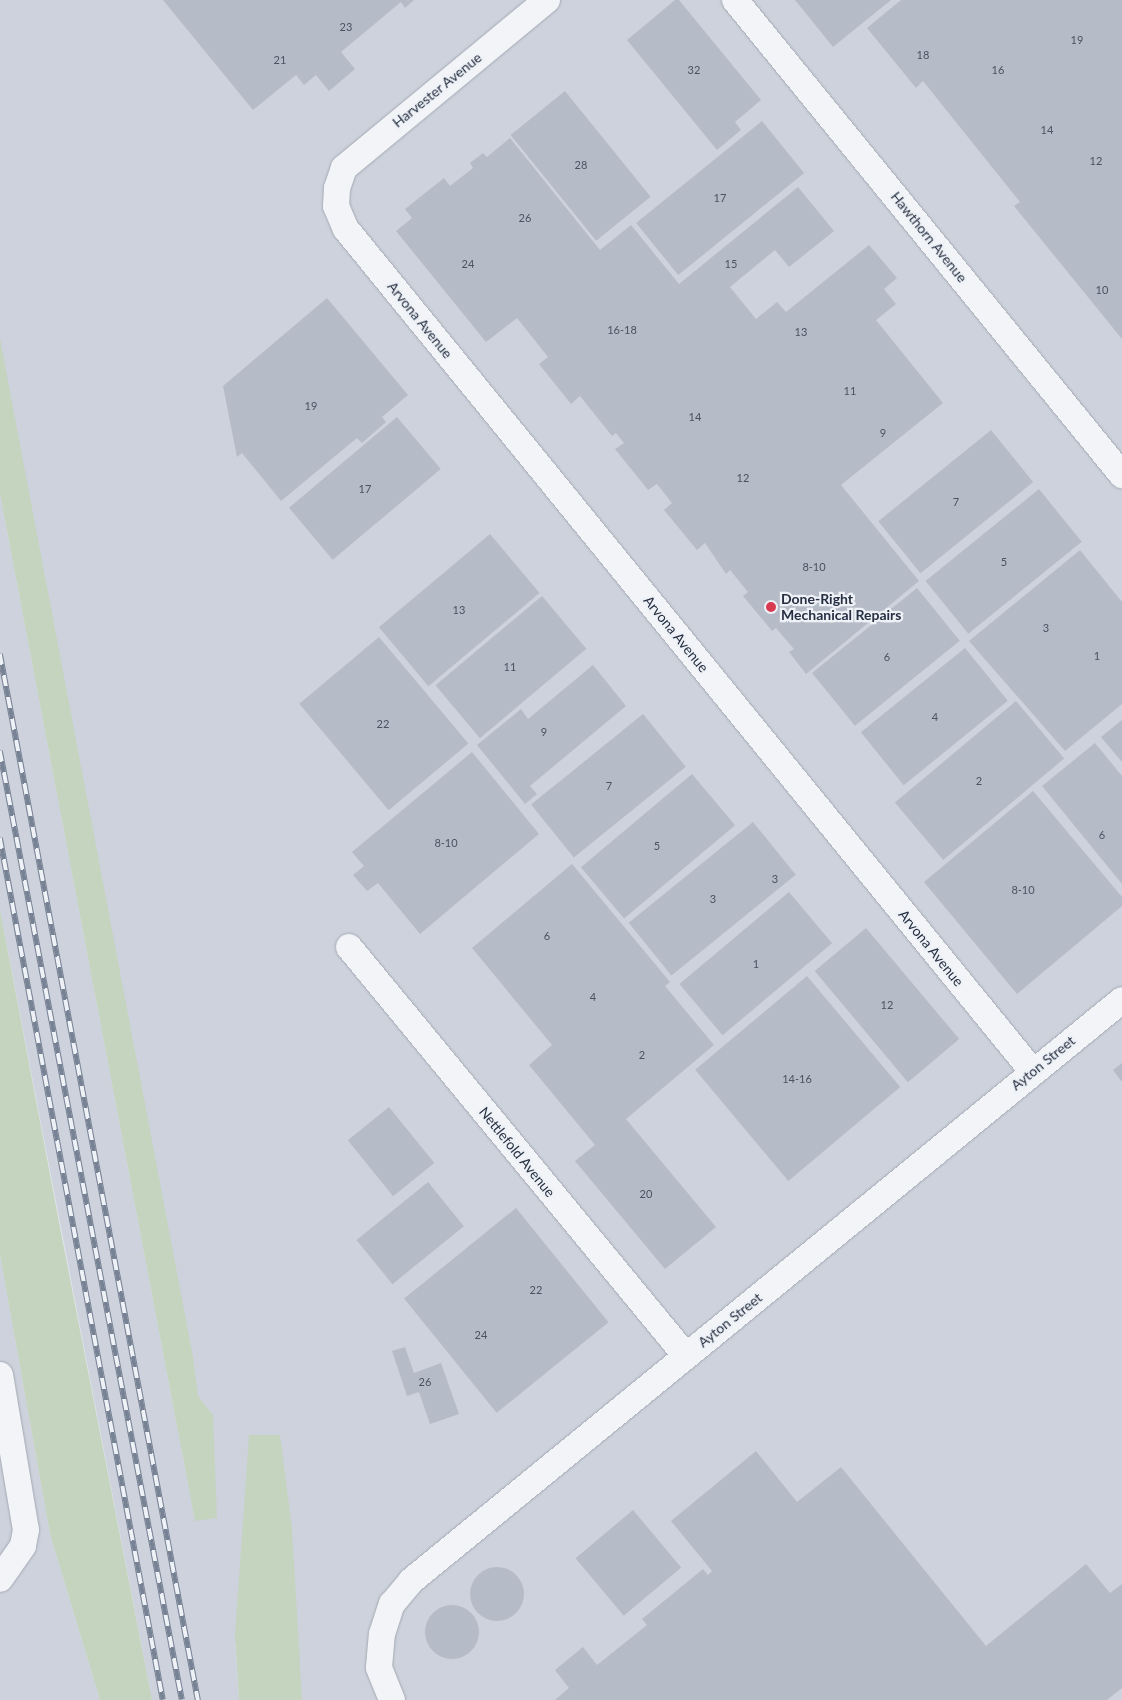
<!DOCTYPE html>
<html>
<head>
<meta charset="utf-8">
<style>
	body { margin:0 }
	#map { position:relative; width:1122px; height:1700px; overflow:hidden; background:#dfe3e9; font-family:Lato,sans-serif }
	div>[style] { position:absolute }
	.built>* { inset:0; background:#cdd2dc }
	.green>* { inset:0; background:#c4d4bf }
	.building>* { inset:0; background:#b6bcc7; transform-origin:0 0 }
	.round { border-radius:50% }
	.roads { filter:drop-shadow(0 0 1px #a4aab4) drop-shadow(0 0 1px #a4aab4) }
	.street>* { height:26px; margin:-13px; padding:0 13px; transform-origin:13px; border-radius:13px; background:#f2f4f7 }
	.rail>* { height:5.5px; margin-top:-2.75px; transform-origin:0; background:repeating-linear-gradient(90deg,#eef2f7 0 11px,#778294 0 22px); box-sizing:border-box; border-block:1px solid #778294 }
	.dots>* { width:14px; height:14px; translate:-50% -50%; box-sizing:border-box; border:2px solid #eef2f7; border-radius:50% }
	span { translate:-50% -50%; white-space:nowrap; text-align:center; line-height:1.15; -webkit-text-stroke:4.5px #eef2f7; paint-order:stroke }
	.number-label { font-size:11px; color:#4a5363 }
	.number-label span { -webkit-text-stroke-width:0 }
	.street-label { font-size:14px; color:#263042 }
	.poi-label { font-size:14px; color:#263042; font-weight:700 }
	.left { translate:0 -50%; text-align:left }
</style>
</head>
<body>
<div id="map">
	<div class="built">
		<div style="clip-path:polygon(0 0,1122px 0,1122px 1700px,247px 1700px,235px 1641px,239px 1700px,152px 1700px,0 910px,0 494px,195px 1521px,0 426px)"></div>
		<div style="clip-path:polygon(0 1255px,50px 1534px,100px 1700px,0 1700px)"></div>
	</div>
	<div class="green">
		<div style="clip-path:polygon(0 339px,193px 1357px,198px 1396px,213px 1415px,217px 1518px,195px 1521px,0 494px)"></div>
		<div style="clip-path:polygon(0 910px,61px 1233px,152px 1700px,100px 1700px,50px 1534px,0 1255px)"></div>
		<div style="clip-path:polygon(249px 1435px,280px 1435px,292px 1529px,302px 1700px,239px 1700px,235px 1636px)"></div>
	</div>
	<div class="building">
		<div style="clip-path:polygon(163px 0,414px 0,405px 8px,401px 2px,341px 52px,355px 69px,329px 91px,316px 75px,304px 85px,296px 75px,253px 110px)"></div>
		<div style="clip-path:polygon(675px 0,679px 0,761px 100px,735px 122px,741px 130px,717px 150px,627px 40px)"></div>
		<div style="clip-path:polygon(795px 0,891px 0,833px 47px)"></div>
		<div style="clip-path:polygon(901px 0,1122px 0,1122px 339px,1014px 206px,1020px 202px,923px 81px,916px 88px,867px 28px)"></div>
		<div style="left:565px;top:91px;width:136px;height:70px;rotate:51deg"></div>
		<div style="left:762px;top:121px;width:67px;height:162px;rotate:51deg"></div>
		<div style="clip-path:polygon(510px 138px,600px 250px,631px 225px,679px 284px,798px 187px,834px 231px,789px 267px,775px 250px,730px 287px,756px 319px,777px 302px,786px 312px,869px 245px,897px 278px,884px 289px,896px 304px,876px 320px,943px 403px,841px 485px,919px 581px,806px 674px,789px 652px,794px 649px,776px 628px,772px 631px,758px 614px,743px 596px,748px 592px,730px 570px,726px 574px,705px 543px,697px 550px,664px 510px,672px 503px,657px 484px,648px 490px,615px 449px,624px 443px,616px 433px,612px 436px,580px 396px,571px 404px,539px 364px,548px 357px,517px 318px,486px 342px,396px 231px,412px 218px,405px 209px,444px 178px,450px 186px,473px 168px,470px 163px,483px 153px,487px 157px)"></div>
		<div style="clip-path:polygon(327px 298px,408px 395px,382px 417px,386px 422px,362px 443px,357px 438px,281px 501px,242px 453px,237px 457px,223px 386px)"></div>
		<div style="left:397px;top:417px;width:68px;height:141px;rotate:50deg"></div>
		<div style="left:991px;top:430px;width:67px;height:145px;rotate:51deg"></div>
		<div style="left:1039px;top:489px;width:68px;height:146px;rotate:51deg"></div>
		<div style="left:490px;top:534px;width:77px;height:145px;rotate:50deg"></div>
		<div style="clip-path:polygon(1080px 550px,1122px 602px,1122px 704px,1065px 751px,969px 641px)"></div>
		<div style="left:917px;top:588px;width:68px;height:135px;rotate:51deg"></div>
		<div style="left:542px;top:596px;width:69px;height:139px;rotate:50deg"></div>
		<div style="left:379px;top:637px;width:139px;height:104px;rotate:50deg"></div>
		<div style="left:965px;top:648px;width:68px;height:134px;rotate:51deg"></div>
		<div style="clip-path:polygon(593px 665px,626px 706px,530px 786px,537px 794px,525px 804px,477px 745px,521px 709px,528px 719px)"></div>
		<div style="left:1016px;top:701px;width:75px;height:158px;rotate:50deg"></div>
		<div style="left:643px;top:714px;width:68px;height:144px;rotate:51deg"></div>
		<div style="clip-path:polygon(1122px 720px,1122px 762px,1101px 737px)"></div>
		<div style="clip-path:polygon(1095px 743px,1122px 776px,1122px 884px,1042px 786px)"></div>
		<div style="clip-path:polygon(472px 752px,539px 834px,420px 934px,378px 883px,367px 891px,353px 875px,364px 866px,352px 852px)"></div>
		<div style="left:692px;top:774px;width:67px;height:145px;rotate:50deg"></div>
		<div style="clip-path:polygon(1033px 791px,1122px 897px,1122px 906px,1017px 994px,924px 882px)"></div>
		<div style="left:753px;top:822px;width:68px;height:160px;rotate:51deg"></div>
		<div style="clip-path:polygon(572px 864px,670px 982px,665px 986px,714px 1045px,626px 1119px,716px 1227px,665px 1269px,575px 1161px,595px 1145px,529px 1065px,552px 1045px,472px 948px)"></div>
		<div style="left:789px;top:892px;width:67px;height:143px;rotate:50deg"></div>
		<div style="left:866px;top:928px;width:145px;height:67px;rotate:50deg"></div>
		<div style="left:807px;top:976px;width:145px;height:146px;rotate:50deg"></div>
		<div style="clip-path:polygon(1122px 1063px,1122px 1082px,1113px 1070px)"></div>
		<div style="left:389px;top:1107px;width:72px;height:53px;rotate:51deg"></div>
		<div style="left:428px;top:1182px;width:57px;height:92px;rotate:51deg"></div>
		<div style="left:516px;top:1208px;width:147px;height:144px;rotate:51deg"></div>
		<div style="clip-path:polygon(405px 1347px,414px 1373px,441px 1363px,459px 1414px,430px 1424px,419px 1392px,407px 1396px,392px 1351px)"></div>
		<div style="clip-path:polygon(756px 1451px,797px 1502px,841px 1467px,986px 1646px,1086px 1564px,1110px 1593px,1122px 1584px,1122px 1688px,1107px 1700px,555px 1700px,569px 1688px,555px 1670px,583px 1647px,597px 1665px,647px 1625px,642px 1619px,703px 1569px,708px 1575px,712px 1571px,671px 1521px)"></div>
		<div style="left:633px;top:1510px;width:75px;height:75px;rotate:50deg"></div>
		<div class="round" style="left:470px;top:1567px;width:54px;height:54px"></div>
		<div class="round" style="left:425px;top:1605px;width:54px;height:54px"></div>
	</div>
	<div class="roads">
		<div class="street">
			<div style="left:547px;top:0;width:264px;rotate:140.4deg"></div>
			<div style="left:344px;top:168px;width:21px;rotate:109deg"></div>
			<div style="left:337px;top:188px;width:18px;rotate:93deg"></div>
			<div style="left:336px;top:206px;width:25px;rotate:67deg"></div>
			<div style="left:346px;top:229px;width:1087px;rotate:50.82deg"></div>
			<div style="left:735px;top:0;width:613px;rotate:50.83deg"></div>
			<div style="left:349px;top:947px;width:530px;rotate:50.51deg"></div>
			<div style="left:0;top:1375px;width:157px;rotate:80.5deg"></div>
			<div style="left:26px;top:1530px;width:16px;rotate:101deg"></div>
			<div style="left:23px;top:1546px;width:40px;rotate:124.9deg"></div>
			<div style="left:392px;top:1700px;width:35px;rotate:-112deg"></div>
			<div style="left:379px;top:1667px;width:33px;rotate:-85deg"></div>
			<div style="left:382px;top:1634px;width:32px;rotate:-72deg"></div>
			<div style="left:392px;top:1604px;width:30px;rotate:-50deg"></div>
			<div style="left:411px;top:1581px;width:918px;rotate:-39.25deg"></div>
		</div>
	</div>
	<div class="rail">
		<div style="left:0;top:654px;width:1065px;rotate:79.28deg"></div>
		<div style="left:0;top:751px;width:966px;rotate:79.14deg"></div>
		<div style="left:0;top:838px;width:877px;rotate:79.29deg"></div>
	</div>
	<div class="dots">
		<div style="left:771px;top:607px;background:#d93a51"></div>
	</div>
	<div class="number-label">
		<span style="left:346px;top:27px">23</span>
		<span style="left:1077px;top:40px">19</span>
		<span style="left:923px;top:55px">18</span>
		<span style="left:280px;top:60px">21</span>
		<span style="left:694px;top:70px">32</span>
		<span style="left:998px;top:70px">16</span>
		<span style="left:1047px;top:130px">14</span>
		<span style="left:1096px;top:161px">12</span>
		<span style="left:581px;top:165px">28</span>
		<span style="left:720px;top:198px">17</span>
		<span style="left:525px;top:218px">26</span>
		<span style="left:468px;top:264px">24</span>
		<span style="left:731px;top:264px">15</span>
		<span style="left:1102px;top:290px">10</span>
		<span style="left:622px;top:330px">16-18</span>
		<span style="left:801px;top:332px">13</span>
		<span style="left:850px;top:391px">11</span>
		<span style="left:311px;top:406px">19</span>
		<span style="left:695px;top:417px">14</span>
		<span style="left:883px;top:433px">9</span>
		<span style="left:743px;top:478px">12</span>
		<span style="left:365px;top:489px">17</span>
		<span style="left:956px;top:502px">7</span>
		<span style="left:1004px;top:562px">5</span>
		<span style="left:814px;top:567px">8-10</span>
		<span style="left:459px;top:610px">13</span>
		<span style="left:1046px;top:628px">3</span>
		<span style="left:1097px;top:656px">1</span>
		<span style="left:887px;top:657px">6</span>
		<span style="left:510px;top:667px">11</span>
		<span style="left:935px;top:717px">4</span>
		<span style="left:383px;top:724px">22</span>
		<span style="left:544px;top:732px">9</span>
		<span style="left:979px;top:781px">2</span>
		<span style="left:609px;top:786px">7</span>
		<span style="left:1102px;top:835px">6</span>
		<span style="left:446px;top:843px">8-10</span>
		<span style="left:657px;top:846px">5</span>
		<span style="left:775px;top:879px">3</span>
		<span style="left:1023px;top:890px">8-10</span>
		<span style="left:713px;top:899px">3</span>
		<span style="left:547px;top:936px">6</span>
		<span style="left:756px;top:964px">1</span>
		<span style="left:593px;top:997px">4</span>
		<span style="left:887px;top:1005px">12</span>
		<span style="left:642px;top:1055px">2</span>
		<span style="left:797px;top:1079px">14-16</span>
		<span style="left:646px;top:1194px">20</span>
		<span style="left:536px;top:1290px">22</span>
		<span style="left:481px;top:1335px">24</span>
		<span style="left:425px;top:1382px">26</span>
	</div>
	<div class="street-label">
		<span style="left:437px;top:90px;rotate:-39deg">Harvester Avenue</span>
		<span style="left:929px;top:237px;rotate:51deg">Hawthorn Avenue</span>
		<span style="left:420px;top:320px;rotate:51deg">Arvona Avenue</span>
		<span style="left:676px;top:634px;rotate:51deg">Arvona Avenue</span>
		<span style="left:931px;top:948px;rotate:51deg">Arvona Avenue</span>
		<span style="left:1043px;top:1063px;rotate:-39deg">Ayton Street</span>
		<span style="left:517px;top:1152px;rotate:51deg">Nettlefold Avenue</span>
		<span style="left:730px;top:1320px;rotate:-39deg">Ayton Street</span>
	</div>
	<div class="poi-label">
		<span class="left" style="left:781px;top:607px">Done-Right<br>Mechanical Repairs</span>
	</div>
</div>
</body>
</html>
